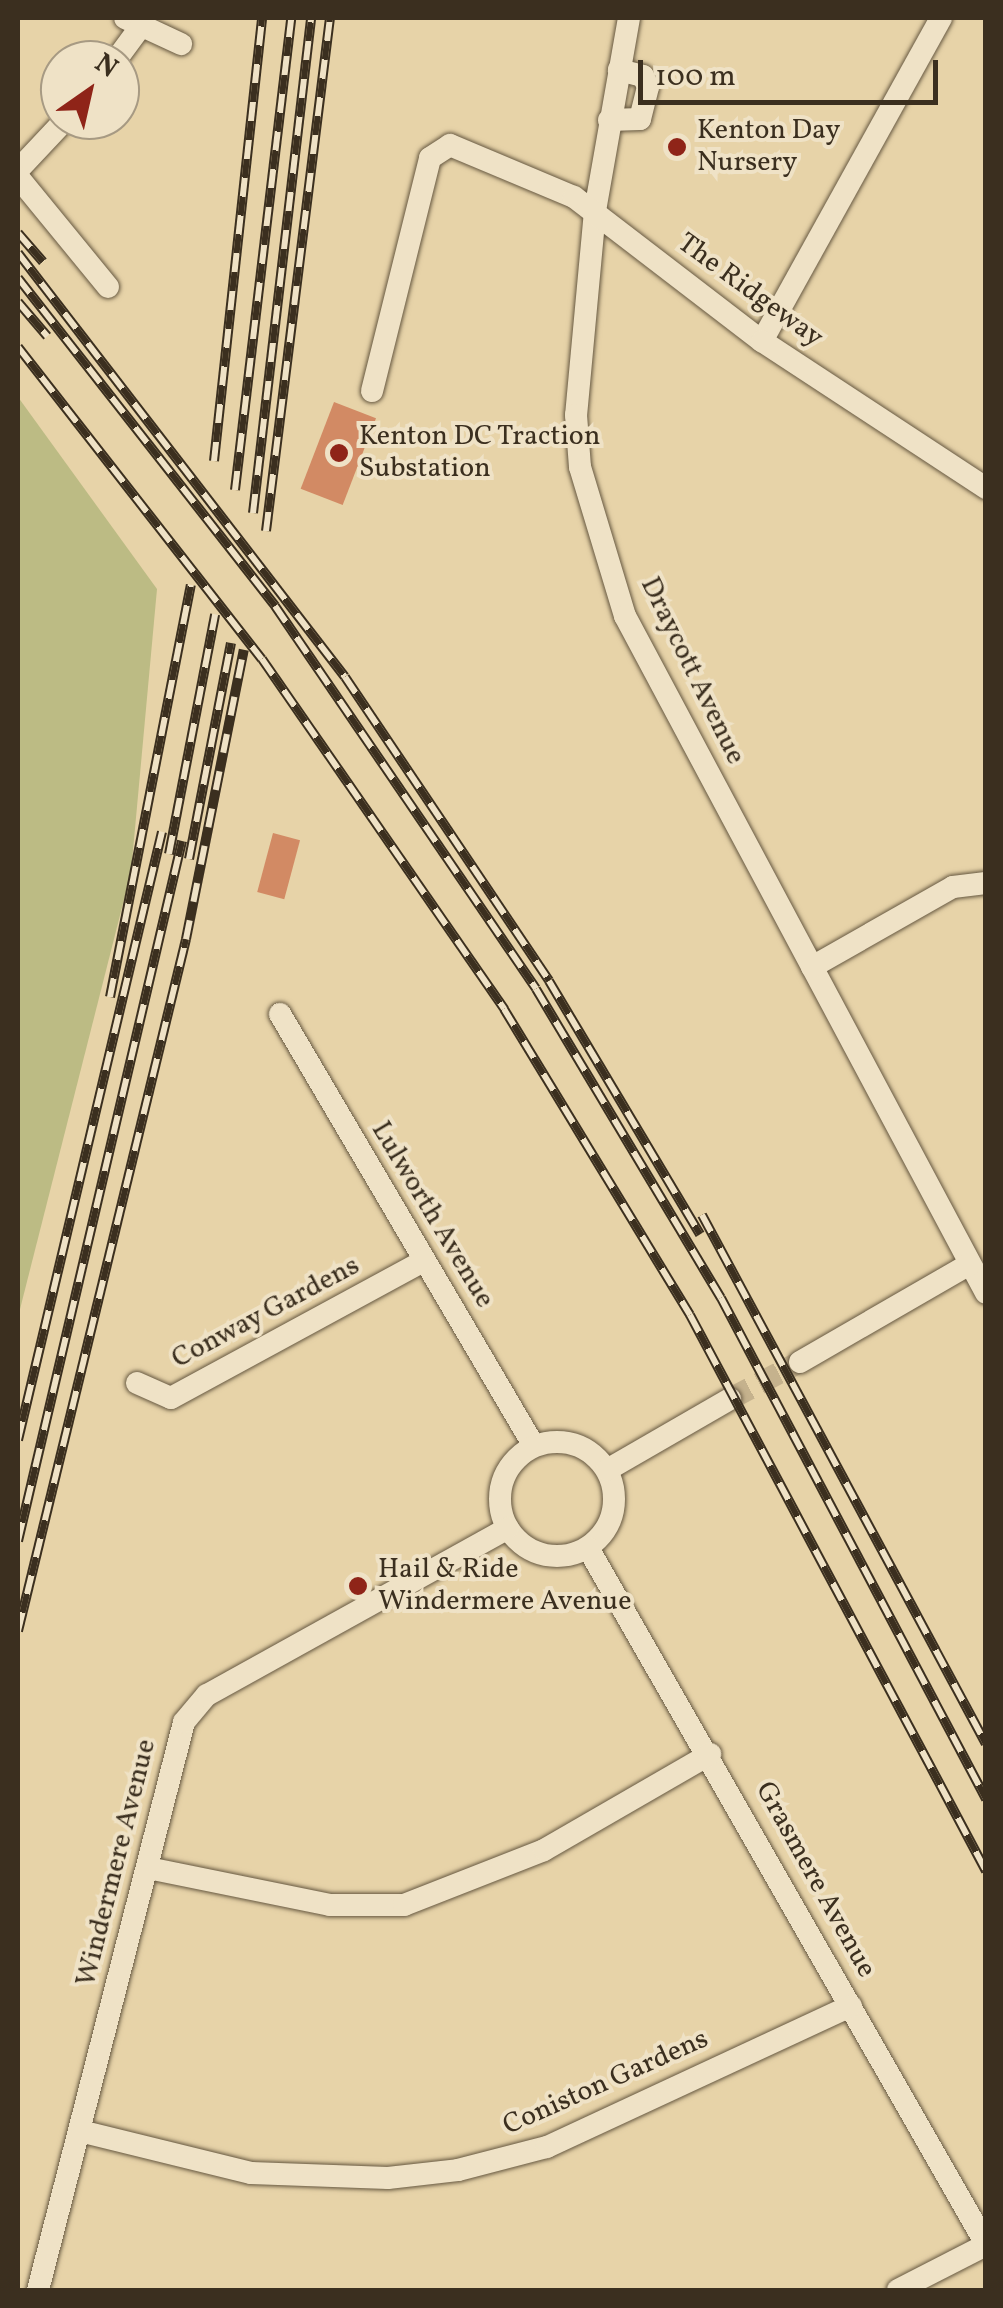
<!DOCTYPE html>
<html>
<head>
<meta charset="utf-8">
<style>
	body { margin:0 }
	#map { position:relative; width:1003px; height:2308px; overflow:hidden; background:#e7d3a8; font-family:Vollkorn,serif }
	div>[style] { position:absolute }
	.green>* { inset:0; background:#bcbb84 }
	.building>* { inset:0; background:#d28a64; transform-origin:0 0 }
	.minor-tunnel>* { height:22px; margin-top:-11px; transform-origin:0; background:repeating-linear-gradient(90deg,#c5b28d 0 22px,transparent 0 33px) }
	.roads { filter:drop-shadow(0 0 2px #665841) drop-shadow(0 0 2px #665841) }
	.minor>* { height:22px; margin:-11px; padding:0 11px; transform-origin:11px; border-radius:11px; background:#efe2c6 }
	.minor>.ring { margin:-11px; padding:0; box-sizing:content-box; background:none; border:22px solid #efe2c6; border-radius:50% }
	.rail>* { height:10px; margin-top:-5px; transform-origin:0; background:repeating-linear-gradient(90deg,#efe2c6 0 19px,#3b2f1f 0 38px); box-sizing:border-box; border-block:2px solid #3b2f1f }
	.dots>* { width:28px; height:28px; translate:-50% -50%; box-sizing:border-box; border:5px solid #efe2c6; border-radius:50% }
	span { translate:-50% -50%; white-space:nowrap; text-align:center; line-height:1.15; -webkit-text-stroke:8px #efe2c6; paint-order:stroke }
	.poi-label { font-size:28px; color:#3b2f1f }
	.left { translate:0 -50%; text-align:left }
	.street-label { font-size:28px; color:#3b2f1f }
	.frame { position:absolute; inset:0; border:20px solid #3b2f1f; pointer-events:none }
	.north { position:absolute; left:40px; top:40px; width:100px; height:100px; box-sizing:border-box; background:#efe2c6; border:2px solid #a79a83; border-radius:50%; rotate:34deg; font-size:28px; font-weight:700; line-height:40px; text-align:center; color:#3b2f1f }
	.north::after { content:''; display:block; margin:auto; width:35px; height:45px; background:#8f2418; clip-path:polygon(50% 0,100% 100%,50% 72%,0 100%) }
	.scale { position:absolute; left:638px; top:60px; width:300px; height:45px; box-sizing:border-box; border:5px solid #3b2f1f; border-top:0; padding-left:12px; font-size:30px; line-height:35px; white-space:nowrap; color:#3b2f1f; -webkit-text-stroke:8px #efe2c6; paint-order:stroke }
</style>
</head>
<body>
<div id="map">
	<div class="green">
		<div style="clip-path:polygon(18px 397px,157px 589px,131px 872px,18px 1317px)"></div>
	</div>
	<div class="building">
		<div style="left:334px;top:402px;width:45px;height:93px;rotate:21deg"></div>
		<div style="left:273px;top:833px;width:28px;height:61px;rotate:15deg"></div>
	</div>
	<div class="minor-tunnel">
		<div style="left:730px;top:1399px;width:79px;rotate:-27.9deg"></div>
	</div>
	<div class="roads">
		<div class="minor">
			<div style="left:125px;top:18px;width:62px;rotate:24.9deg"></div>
			<div style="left:629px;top:18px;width:196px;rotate:100deg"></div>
			<div style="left:595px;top:211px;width:205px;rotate:95.3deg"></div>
			<div style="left:576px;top:415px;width:52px;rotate:85.6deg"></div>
			<div style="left:580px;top:467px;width:156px;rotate:73.2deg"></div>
			<div style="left:625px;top:616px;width:767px;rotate:61.93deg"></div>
			<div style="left:116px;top:60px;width:42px;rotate:-53.7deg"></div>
			<div style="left:609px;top:120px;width:31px;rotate:-2deg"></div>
			<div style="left:640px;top:119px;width:33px;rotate:-76deg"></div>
			<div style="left:648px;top:87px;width:12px;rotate:-114deg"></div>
			<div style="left:643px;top:76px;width:25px;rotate:-166deg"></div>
			<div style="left:18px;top:170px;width:69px;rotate:-46.8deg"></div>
			<div style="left:18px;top:177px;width:142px;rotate:50.7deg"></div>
			<div style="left:762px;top:341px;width:369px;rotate:-61deg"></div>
			<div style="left:372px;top:391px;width:240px;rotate:-76deg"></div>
			<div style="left:430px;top:158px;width:24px;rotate:-33deg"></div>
			<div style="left:450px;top:145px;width:134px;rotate:22.8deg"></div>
			<div style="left:574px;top:197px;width:237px;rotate:37.5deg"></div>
			<div style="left:762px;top:341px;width:268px;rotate:33.3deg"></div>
			<div style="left:812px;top:967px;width:162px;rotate:-29.6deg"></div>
			<div style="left:953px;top:887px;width:33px;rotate:-7deg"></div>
			<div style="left:280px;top:1014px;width:501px;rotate:59.55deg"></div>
			<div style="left:800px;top:1362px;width:196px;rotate:-30deg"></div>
			<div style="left:137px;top:1383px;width:37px;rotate:24deg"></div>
			<div style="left:171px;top:1398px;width:287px;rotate:-28.5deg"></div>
			<div class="ring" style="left:500px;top:1442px;width:92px;height:92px"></div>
			<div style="left:607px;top:1470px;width:142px;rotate:-30deg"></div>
			<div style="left:588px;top:1548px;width:802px;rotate:60.24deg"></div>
			<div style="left:148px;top:1868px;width:186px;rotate:11.5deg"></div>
			<div style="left:330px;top:1905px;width:74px"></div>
			<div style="left:404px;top:1905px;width:150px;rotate:-21.4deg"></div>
			<div style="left:544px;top:1850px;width:192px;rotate:-30deg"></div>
			<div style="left:80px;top:2131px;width:176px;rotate:13.8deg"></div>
			<div style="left:251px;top:2173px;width:137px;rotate:2.1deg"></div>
			<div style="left:388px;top:2178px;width:70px;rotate:-6.5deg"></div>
			<div style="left:458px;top:2170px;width:92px;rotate:-14.5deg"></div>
			<div style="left:547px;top:2147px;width:335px;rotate:-24.9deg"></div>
			<div style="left:38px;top:2290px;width:586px;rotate:-75.58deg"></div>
			<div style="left:184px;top:1722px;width:35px;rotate:-50deg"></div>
			<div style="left:207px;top:1695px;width:344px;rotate:-29deg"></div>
			<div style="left:898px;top:2290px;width:99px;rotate:-27.1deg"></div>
		</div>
	</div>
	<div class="rail">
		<div style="left:18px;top:233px;width:38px;rotate:49deg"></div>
		<div style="left:18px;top:253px;width:535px;rotate:52.36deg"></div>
		<div style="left:345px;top:677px;width:366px;rotate:56.1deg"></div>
		<div style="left:549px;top:981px;width:295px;rotate:59.2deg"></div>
		<div style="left:18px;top:278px;width:417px;rotate:51.9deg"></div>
		<div style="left:275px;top:606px;width:463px;rotate:55.7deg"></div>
		<div style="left:536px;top:989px;width:360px;rotate:59.1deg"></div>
		<div style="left:721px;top:1298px;width:567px;rotate:62.12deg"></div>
		<div style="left:18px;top:302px;width:45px;rotate:49.5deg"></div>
		<div style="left:18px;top:347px;width:396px;rotate:52deg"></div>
		<div style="left:262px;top:659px;width:426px;rotate:55.3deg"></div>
		<div style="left:504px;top:1009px;width:358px;rotate:58.7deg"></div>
		<div style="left:690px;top:1315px;width:630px;rotate:61.97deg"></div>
		<div style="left:214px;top:461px;width:446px;rotate:-83.8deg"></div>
		<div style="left:235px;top:490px;width:475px;rotate:-83.2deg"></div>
		<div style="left:253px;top:513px;width:498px;rotate:-83.3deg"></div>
		<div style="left:266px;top:531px;width:517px;rotate:-82.89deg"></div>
		<div style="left:169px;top:854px;width:244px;rotate:-79.1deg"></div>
		<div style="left:189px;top:859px;width:220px;rotate:-79deg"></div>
		<div style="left:110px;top:997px;width:420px;rotate:-78.9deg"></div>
		<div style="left:702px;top:1215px;width:600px;rotate:61.77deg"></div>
		<div style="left:18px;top:1440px;width:625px;rotate:-76.68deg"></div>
		<div style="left:18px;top:1541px;width:719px;rotate:-76.81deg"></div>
		<div style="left:18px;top:1631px;width:712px;rotate:-76.35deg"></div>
		<div style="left:186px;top:939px;width:295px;rotate:-78.7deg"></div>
	</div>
	<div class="dots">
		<div style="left:677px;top:147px;background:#8f2418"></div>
		<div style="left:339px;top:453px;background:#8f2418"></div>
		<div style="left:358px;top:1586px;background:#8f2418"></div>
	</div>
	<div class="poi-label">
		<span class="left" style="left:697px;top:147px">Kenton Day<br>Nursery</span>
		<span class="left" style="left:359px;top:453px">Kenton DC Traction<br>Substation</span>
		<span class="left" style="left:378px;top:1586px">Hail &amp; Ride<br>Windermere Avenue</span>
	</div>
	<div class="street-label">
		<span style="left:750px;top:291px;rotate:36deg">The Ridgeway</span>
		<span style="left:692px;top:671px;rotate:64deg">Draycott Avenue</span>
		<span style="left:432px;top:1215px;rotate:59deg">Lulworth Avenue</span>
		<span style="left:266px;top:1313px;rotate:-28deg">Conway Gardens</span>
		<span style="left:117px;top:1863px;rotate:-76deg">Windermere Avenue</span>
		<span style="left:815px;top:1880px;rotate:61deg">Grasmere Avenue</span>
		<span style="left:606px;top:2083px;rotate:-24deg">Coniston Gardens</span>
	</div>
	<div class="frame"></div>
	<div class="north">N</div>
	<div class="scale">100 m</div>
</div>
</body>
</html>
